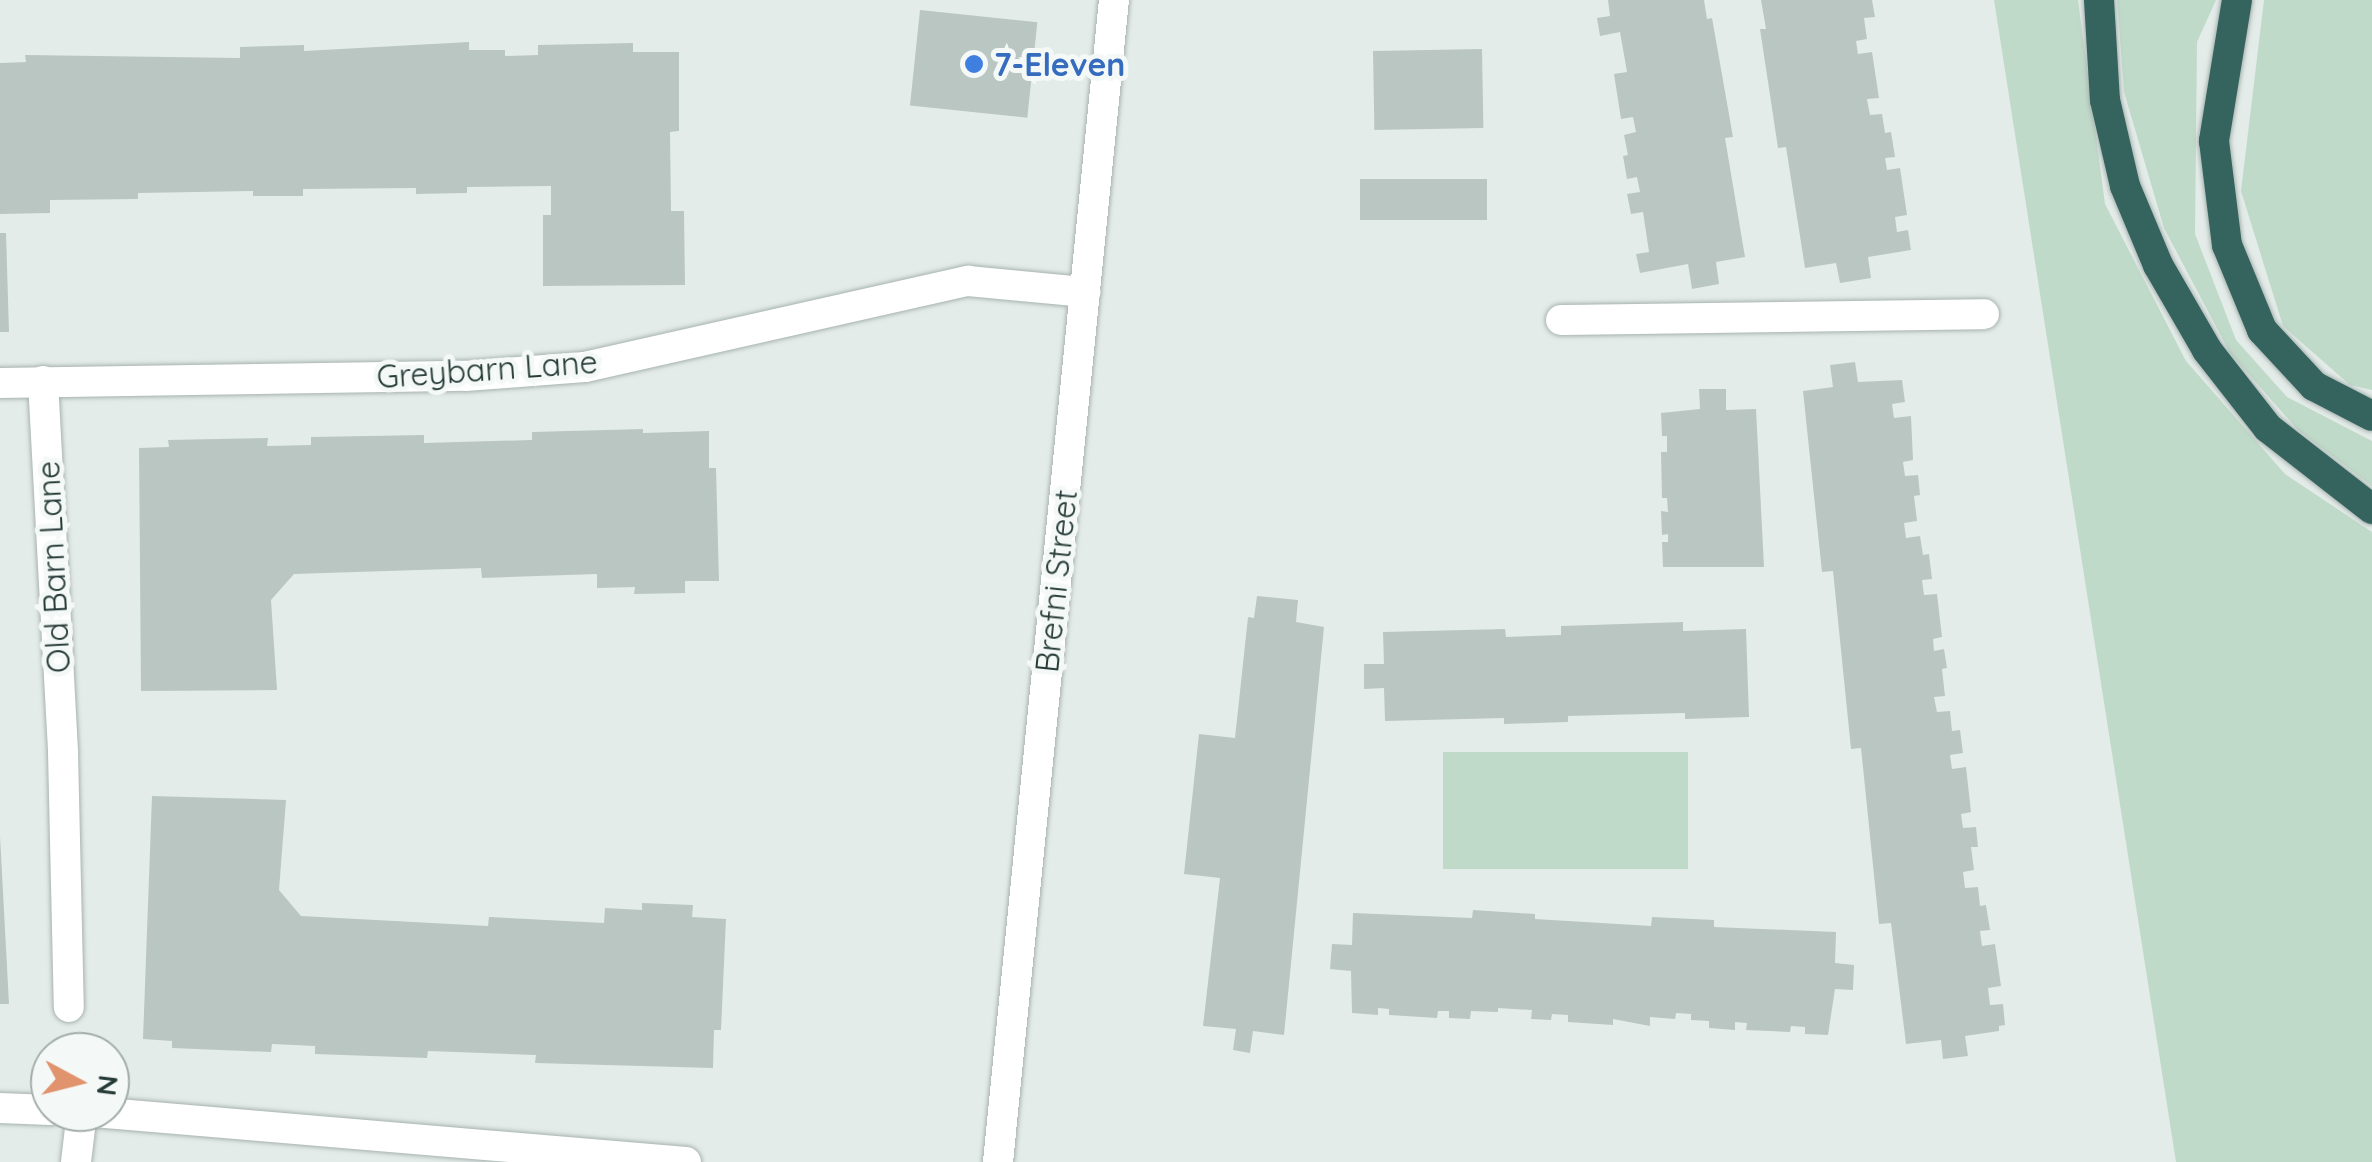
<!DOCTYPE html>
<html>
<head>
<meta charset="utf-8">
<style>
	body { margin:0 }
	#map { position:relative; width:2372px; height:1162px; overflow:hidden; background:#e4ece9; font-family:Quicksand,sans-serif }
	div>[style] { position:absolute }
	.green>* { inset:0; background:#c0dac9; transform-origin:0 0 }
	.building>* { inset:0; background:#bac6c2; transform-origin:0 0 }
	.roads { filter:drop-shadow(0 0 2px #a7b3b0) drop-shadow(0 0 2px #a7b3b0) }
	.minor>* { height:30px; margin:-15px; padding:0 15px; transform-origin:15px; border-radius:15px; background:#fff }
	.highway>* { height:30px; margin:-15px; padding:0 15px; transform-origin:15px; border-radius:15px; background:#35645e }
	.dots>* { width:28px; height:28px; translate:-50% -50%; box-sizing:border-box; border:5px solid #f4f9f7; border-radius:50% }
	span { translate:-50% -50%; white-space:nowrap; text-align:center; line-height:1.15; -webkit-text-stroke:10px #f4f9f7; paint-order:stroke }
	.shop-label { font-size:32px; color:#366cbe; font-weight:700 }
	.left { translate:0 -50%; text-align:left }
	.street-label { font-size:32px; color:#263b37 }
	.north { position:absolute; left:30px; top:1032px; width:100px; height:100px; box-sizing:border-box; background:#f4f9f7; border:2px solid #a2adaa; border-radius:50%; rotate:97deg; font-size:28px; font-weight:700; line-height:40px; text-align:center; color:#263b37 }
	.north::after { content:''; display:block; margin:auto; width:35px; height:45px; background:#e1936d; clip-path:polygon(50% 0,100% 100%,50% 72%,0 100%) }
</style>
</head>
<body>
<div id="map">
	<div class="green">
		<div style="clip-path:polygon(1994px 0,2078px 0,2105px 204px,2186px 361px,2285px 474px,2372px 532px,2372px 1162px,2176px 1162px)"></div>
		<div style="clip-path:polygon(2117px 0,2216px 0,2197px 42px,2195px 234px,2236px 340px,2287px 397px,2372px 441px,2372px 486px,2297px 429px,2230px 353px,2164px 228px,2124px 92px)"></div>
		<div style="clip-path:polygon(2264px 0,2372px 0,2372px 390px,2350px 385px,2283px 326px,2241px 191px)"></div>
		<div style="left:1688px;top:752px;width:117px;height:245px;rotate:90deg"></div>
	</div>
	<div class="building">
		<div style="clip-path:polygon(1608px 0,1704px 0,1707px 19px,1712px 18px,1733px 137px,1725px 138px,1745px 257px,1716px 262px,1719px 284px,1692px 289px,1688px 264px,1640px 273px,1636px 254px,1649px 252px,1643px 212px,1631px 214px,1627px 194px,1640px 192px,1637px 177px,1627px 179px,1623px 156px,1628px 155px,1624px 135px,1636px 132px,1633px 117px,1621px 119px,1614px 74px,1627px 72px,1620px 32px,1600px 36px,1597px 18px,1610px 16px)"></div>
		<div style="clip-path:polygon(1761px 0,1872px 0,1875px 17px,1864px 18px,1867px 39px,1856px 41px,1858px 54px,1872px 52px,1879px 98px,1867px 99px,1870px 115px,1882px 114px,1885px 133px,1891px 132px,1895px 157px,1885px 158px,1887px 170px,1900px 168px,1907px 215px,1895px 217px,1897px 232px,1908px 230px,1911px 250px,1868px 257px,1871px 278px,1840px 283px,1836px 263px,1805px 268px,1786px 147px,1778px 148px,1760px 29px,1766px 29px)"></div>
		<div style="left:920px;top:10px;width:118px;height:96px;rotate:6deg"></div>
		<div style="clip-path:polygon(469px 42px,469px 50px,505px 50px,505px 56px,538px 55px,538px 45px,633px 43px,633px 52px,679px 52px,679px 131px,670px 132px,671px 211px,684px 211px,685px 285px,543px 286px,543px 215px,551px 215px,551px 186px,467px 187px,467px 193px,416px 194px,416px 188px,303px 189px,303px 196px,253px 196px,253px 191px,138px 193px,138px 199px,50px 200px,50px 213px,0 214px,0 63px,26px 62px,25px 55px,240px 58px,240px 47px,304px 45px,304px 51px)"></div>
		<div style="left:1482px;top:49px;width:79px;height:109px;rotate:89deg"></div>
		<div style="left:1487px;top:179px;width:41px;height:127px;rotate:90deg"></div>
		<div style="clip-path:polygon(0 233px,6px 233px,9px 332px,0 332px)"></div>
		<div style="clip-path:polygon(1855px 362px,1858px 382px,1902px 380px,1905px 402px,1892px 404px,1894px 418px,1911px 416px,1913px 460px,1903px 462px,1905px 476px,1918px 475px,1920px 495px,1914px 496px,1917px 521px,1904px 523px,1906px 538px,1920px 536px,1923px 555px,1929px 554px,1932px 579px,1922px 580px,1924px 595px,1937px 594px,1942px 637px,1933px 639px,1934px 651px,1944px 649px,1947px 668px,1942px 669px,1945px 696px,1934px 697px,1937px 712px,1950px 711px,1952px 731px,1960px 730px,1963px 753px,1950px 755px,1952px 769px,1966px 767px,1971px 812px,1961px 814px,1963px 828px,1976px 827px,1978px 847px,1971px 847px,1974px 870px,1963px 872px,1965px 888px,1978px 887px,1980px 906px,1986px 905px,1990px 930px,1980px 931px,1982px 946px,1995px 944px,2001px 986px,1988px 988px,1990px 1005px,2003px 1004px,2005px 1025px,1999px 1026px,1999px 1031px,1965px 1036px,1968px 1056px,1943px 1059px,1941px 1040px,1906px 1044px,1891px 923px,1879px 924px,1861px 748px,1851px 749px,1833px 571px,1822px 572px,1803px 391px,1833px 387px,1830px 365px)"></div>
		<div style="clip-path:polygon(1699px 389px,1726px 389px,1726px 410px,1756px 409px,1764px 567px,1663px 567px,1662px 542px,1668px 542px,1668px 534px,1662px 535px,1661px 511px,1668px 512px,1667px 498px,1662px 498px,1661px 452px,1667px 452px,1667px 436px,1662px 436px,1661px 413px,1700px 409px)"></div>
		<div style="clip-path:polygon(643px 429px,643px 433px,709px 431px,709px 468px,716px 468px,719px 581px,685px 581px,685px 593px,634px 594px,635px 587px,597px 588px,597px 574px,482px 578px,481px 568px,294px 574px,271px 600px,277px 690px,141px 691px,139px 448px,169px 447px,168px 440px,268px 438px,267px 446px,311px 445px,311px 437px,424px 435px,424px 443px,532px 440px,532px 432px)"></div>
		<div style="clip-path:polygon(1257px 596px,1298px 600px,1296px 622px,1324px 627px,1284px 1035px,1253px 1031px,1250px 1053px,1233px 1050px,1236px 1029px,1203px 1026px,1220px 878px,1184px 874px,1199px 734px,1235px 738px,1248px 617px,1254px 618px)"></div>
		<div style="clip-path:polygon(1683px 622px,1683px 631px,1746px 629px,1749px 717px,1685px 719px,1685px 713px,1568px 716px,1568px 722px,1504px 724px,1504px 718px,1385px 721px,1384px 688px,1364px 689px,1364px 664px,1384px 664px,1383px 632px,1505px 629px,1506px 637px,1561px 635px,1561px 626px)"></div>
		<div style="clip-path:polygon(152px 796px,286px 800px,279px 890px,301px 916px,488px 926px,489px 917px,604px 923px,605px 908px,642px 910px,642px 903px,693px 905px,692px 917px,726px 919px,721px 1030px,714px 1030px,713px 1068px,535px 1063px,536px 1055px,428px 1051px,427px 1058px,315px 1054px,315px 1046px,272px 1044px,271px 1052px,172px 1048px,172px 1041px,143px 1039px)"></div>
		<div style="clip-path:polygon(0 836px,9px 1004px,0 1004px)"></div>
		<div style="clip-path:polygon(1473px 910px,1535px 914px,1535px 919px,1651px 926px,1652px 917px,1714px 920px,1714px 927px,1836px 932px,1835px 963px,1854px 965px,1853px 990px,1835px 989px,1828px 1035px,1805px 1034px,1805px 1027px,1791px 1026px,1790px 1032px,1746px 1030px,1747px 1023px,1735px 1022px,1735px 1030px,1709px 1028px,1709px 1021px,1691px 1020px,1691px 1014px,1676px 1013px,1675px 1019px,1650px 1017px,1650px 1026px,1613px 1019px,1613px 1025px,1568px 1022px,1568px 1015px,1552px 1014px,1551px 1020px,1531px 1019px,1532px 1010px,1498px 1008px,1498px 1012px,1471px 1011px,1470px 1019px,1449px 1018px,1449px 1011px,1438px 1011px,1437px 1018px,1389px 1015px,1389px 1009px,1378px 1008px,1378px 1015px,1352px 1013px,1351px 971px,1330px 969px,1332px 944px,1352px 945px,1353px 913px,1472px 918px)"></div>
	</div>
	<div class="roads">
		<div class="minor">
			<div style="left:1561px;top:320px;width:423px;rotate:-0.8deg"></div>
			<div style="left:43px;top:381px;width:372px;rotate:86.9deg"></div>
			<div style="left:63px;top:752px;width:255px;rotate:88.7deg"></div>
			<div style="left:0;top:383px;width:466px;rotate:-0.9deg"></div>
			<div style="left:466px;top:376px;width:119px;rotate:-4.3deg"></div>
			<div style="left:585px;top:367px;width:393px;rotate:-12.7deg"></div>
			<div style="left:968px;top:281px;width:118px;rotate:5.4deg"></div>
			<div style="left:0;top:1108px;width:50px;rotate:2.3deg"></div>
			<div style="left:94px;top:1112px;width:594px;rotate:4.83deg"></div>
			<div style="left:76px;top:1162px;width:50px;rotate:-83.2deg"></div>
			<div style="left:998px;top:1162px;width:1168px;rotate:-84.3deg"></div>
		</div>
		<div class="highway">
			<div style="left:2099px;top:0;width:100px;rotate:86.6deg"></div>
			<div style="left:2105px;top:100px;width:88px;rotate:76.9deg"></div>
			<div style="left:2125px;top:186px;width:86px;rotate:67.3deg"></div>
			<div style="left:2158px;top:265px;width:98px;rotate:60deg"></div>
			<div style="left:2207px;top:350px;width:99px;rotate:52deg"></div>
			<div style="left:2268px;top:428px;width:132px;rotate:37.9deg"></div>
			<div style="left:2237px;top:0;width:143px;rotate:99.3deg"></div>
			<div style="left:2214px;top:141px;width:105px;rotate:82.9deg"></div>
			<div style="left:2227px;top:245px;width:92px;rotate:67.6deg"></div>
			<div style="left:2262px;top:330px;width:76px;rotate:47.1deg"></div>
			<div style="left:2314px;top:386px;width:65px;rotate:27.3deg"></div>
		</div>
	</div>
	<div class="dots">
		<div style="left:974px;top:64px;background:#3f7fe0"></div>
	</div>
	<div class="shop-label">
		<span class="left" style="left:994px;top:64px">7-Eleven</span>
	</div>
	<div class="street-label">
		<span style="left:487px;top:369px;rotate:-4deg">Greybarn Lane</span>
		<span style="left:53px;top:567px;rotate:-93deg">Old Barn Lane</span>
		<span style="left:1056px;top:581px;rotate:-84deg">Brefni Street</span>
	</div>
	<div class="north">N</div>
</div>
</body>
</html>
